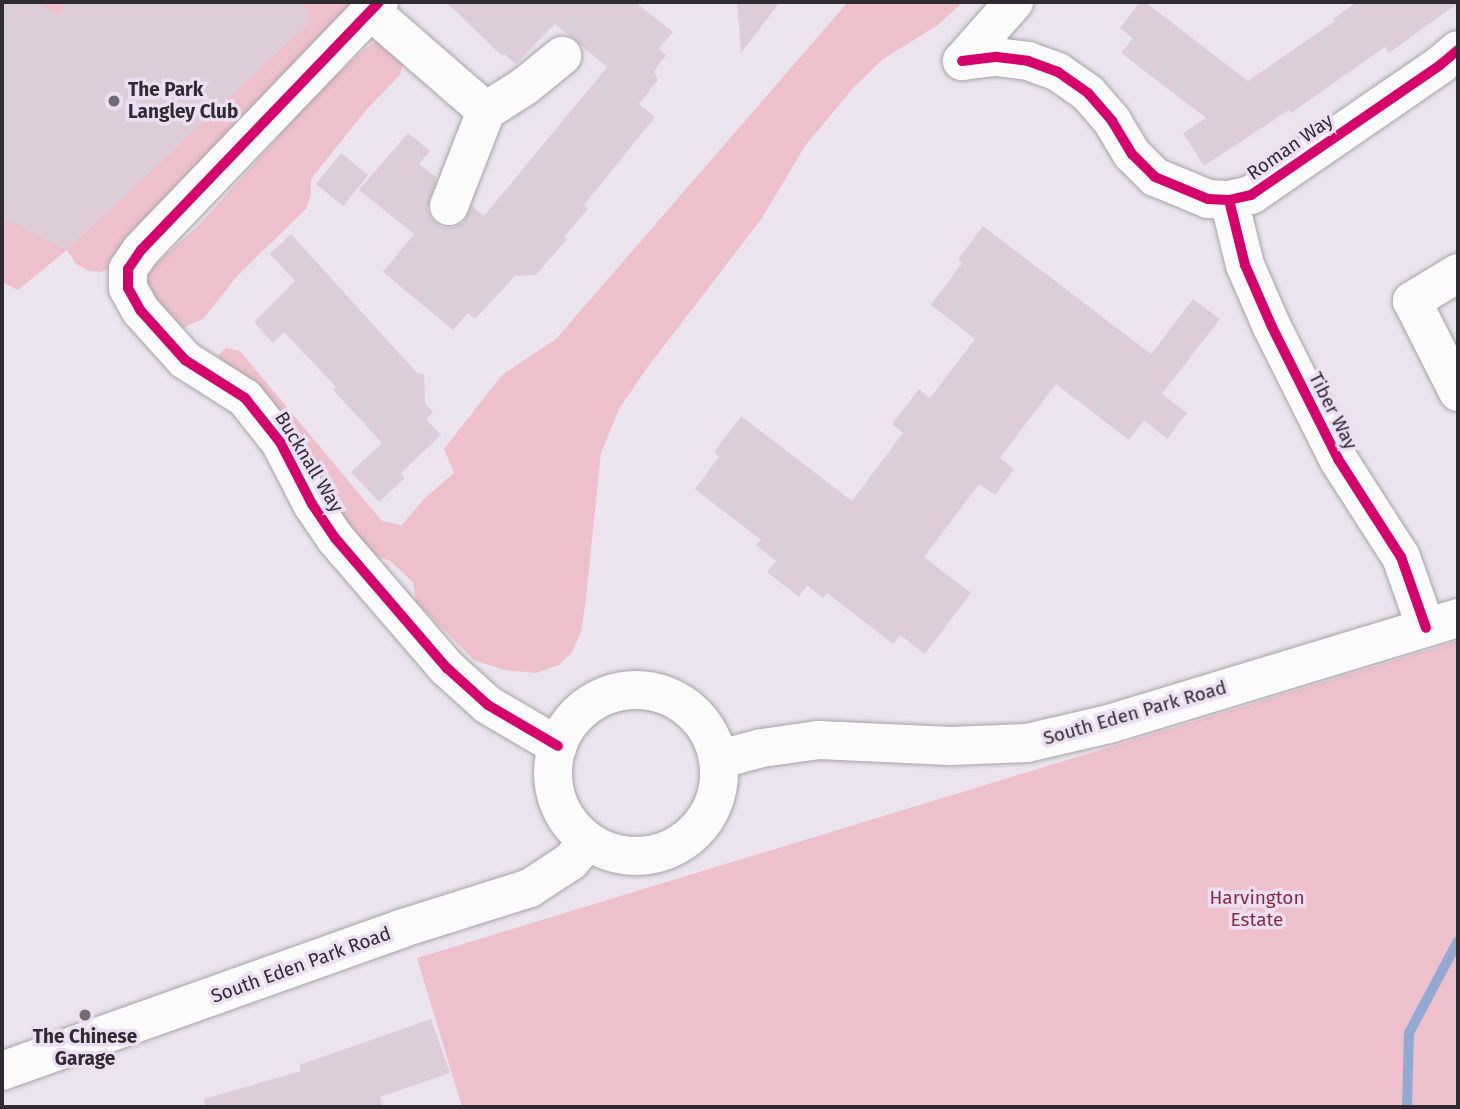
<!DOCTYPE html>
<html>
<head>
<meta charset="utf-8">
<style>
	body { margin:0 }
	#map { position:relative; width:1460px; height:1109px; overflow:hidden; background:#ebe4ee; font-family:"Fira Sans",sans-serif }
	div>[style] { position:absolute }
	.green>* { inset:0; background:#edc0cb }
	.stream>* { height:10px; margin:-5px; padding:0 5px; transform-origin:5px; border-radius:5px; background:#92a9d3 }
	.building>* { inset:0; background:#dccdd9; transform-origin:0 0 }
	.roads { filter:drop-shadow(0 0 2px #a8a3aa) drop-shadow(0 0 2px #a8a3aa) }
	.street>* { height:38px; margin:-19px; padding:0 19px; transform-origin:19px; border-radius:19px; background:#fcfbfc }
	.secondary>* { height:38px; margin:-19px; padding:0 19px; transform-origin:19px; border-radius:19px; background:#fcfbfc }
	.secondary>.ring { margin:-19px; padding:0; box-sizing:content-box; background:none; border:38px solid #fcfbfc; border-radius:50% }
	.cycleway>* { height:10px; margin:-5px; padding:0 5px; transform-origin:5px; border-radius:5px; background:#d6006c }
	.dots>* { width:19px; height:19px; translate:-50% -50%; box-sizing:border-box; border:4px solid #ecdff3; border-radius:50% }
	span { translate:-50% -50%; white-space:nowrap; text-align:center; line-height:1.15; -webkit-text-stroke:7px #ecdff3; paint-order:stroke }
	.poi-label { font-size:19px; color:#302b33; font-weight:700 }
	.left { translate:0 -50%; text-align:left }
	.street-label { font-size:19px; color:#302b33 }
	.park-label { font-size:19px; color:#852c43 }
	.frame { position:absolute; inset:0; border:4px solid #302b33; pointer-events:none }
</style>
</head>
<body>
<div id="map">
	<div class="green">
		<div style="clip-path:polygon(2px 2px,358px 2px,162px 206px,141px 221px,109px 269px,101px 272px,89px 271px,76px 264px,67px 250px,18px 290px,2px 282px)"></div>
		<div style="clip-path:polygon(848px 2px,963px 2px,938px 25px,883px 59px,854px 87px,805px 146px,762px 218px,647px 368px,619px 409px,601px 453px,585px 607px,581px 632px,572px 652px,559px 665px,536px 673px,504px 670px,474px 660px,416px 602px,413px 582px,390px 561px,373px 554px,336px 510px,218px 355px,226px 348px,240px 351px,382px 521px,402px 525px,425px 498px,454px 473px,444px 449px,502px 375px,556px 339px)"></div>
		<div style="clip-path:polygon(377px 41px,403px 65px,400px 75px,367px 109px,311px 179px,311px 194px,306px 209px,239px 274px,203px 319px,184px 327px,175px 322px,149px 289px,145px 279px,148px 271px,198px 226px,321px 89px,365px 49px)"></div>
		<div style="clip-path:polygon(1458px 641px,1458px 1107px,462px 1107px,417px 958px)"></div>
	</div>
	<div class="stream">
		<div style="left:1407px;top:1107px;width:74px;rotate:-88.5deg"></div>
		<div style="left:1409px;top:1033px;width:104px;rotate:-62deg"></div>
	</div>
	<div class="building">
		<div style="clip-path:polygon(2px 2px,34px 2px,60px 15px,66px 2px,304px 2px,311px 21px,67px 250px,2px 218px)"></div>
		<div style="clip-path:polygon(446px 2px,635px 2px,673px 32px,659px 49px,666px 55px,654px 71px,658px 80px,639px 104px,655px 117px,584px 205px,588px 209px,564px 237px,567px 239px,536px 275px,515px 276px,475px 319px,468px 313px,453px 330px,383px 272px,414px 234px,359px 190px,408px 133px,430px 151px,419px 164px,437px 178px,427px 209px,432px 220px,442px 227px,453px 227px,463px 223px,472px 206px,484px 216px,607px 67px,555px 24px,516px 64px,504px 54px,502px 56px)"></div>
		<div style="clip-path:polygon(737px 2px,780px 2px,741px 53px)"></div>
		<div style="clip-path:polygon(1140px 2px,1145px 2px,1248px 81px,1335px 21px,1333px 19px,1357px 2px,1458px 3px,1389px 53px,1385px 47px,1291px 113px,1289px 110px,1204px 166px,1183px 133px,1206px 118px,1121px 53px,1133px 38px,1120px 28px)"></div>
		<div style="left:341px;top:153px;width:35px;height:40px;rotate:39deg"></div>
		<div style="clip-path:polygon(983px 226px,1151px 354px,1193px 299px,1220px 319px,1162px 394px,1187px 413px,1167px 439px,1144px 420px,1129px 440px,1056px 384px,1000px 458px,1014px 469px,995px 495px,979px 484px,924px 557px,971px 593px,925px 654px,900px 635px,893px 644px,827px 593px,823px 598px,807px 585px,799px 597px,767px 572px,776px 561px,756px 545px,761px 540px,695px 489px,719px 457px,714px 452px,741px 416px,852px 501px,903px 433px,892px 424px,919px 389px,930px 398px,975px 339px,931px 305px,962px 263px,958px 259px)"></div>
		<div style="clip-path:polygon(291px 234px,417px 373px,424px 374px,425px 403px,433px 412px,426px 419px,441px 435px,401px 473px,405px 478px,379px 502px,351px 472px,382px 443px,333px 390px,336px 387px,284px 332px,273px 343px,254px 322px,295px 281px,270px 254px)"></div>
		<div style="clip-path:polygon(431px 1019px,450px 1073px,380px 1097px,383px 1107px,205px 1107px,204px 1099px,301px 1071px,299px 1065px)"></div>
	</div>
	<div class="roads">
		<div class="street">
			<div style="left:379px;top:2px;width:344px;rotate:133.8deg"></div>
			<div style="left:141px;top:250px;width:23px;rotate:124deg"></div>
			<div style="left:128px;top:269px;width:19px;rotate:90deg"></div>
			<div style="left:128px;top:288px;width:26px;rotate:61deg"></div>
			<div style="left:141px;top:311px;width:66px;rotate:48.1deg"></div>
			<div style="left:185px;top:360px;width:71px;rotate:32.3deg"></div>
			<div style="left:245px;top:398px;width:56px;rotate:51.5deg"></div>
			<div style="left:280px;top:442px;width:70px;rotate:62.7deg"></div>
			<div style="left:312px;top:504px;width:41px;rotate:55.9deg"></div>
			<div style="left:335px;top:538px;width:172px;rotate:49.3deg"></div>
			<div style="left:447px;top:668px;width:55px;rotate:42.1deg"></div>
			<div style="left:488px;top:705px;width:81px;rotate:30.4deg"></div>
			<div style="left:371px;top:11px;width:152px;rotate:41deg"></div>
			<div style="left:486px;top:111px;width:102px;rotate:111.3deg"></div>
			<div style="left:962px;top:61px;width:35px;rotate:-7deg"></div>
			<div style="left:997px;top:57px;width:31px;rotate:7deg"></div>
			<div style="left:1028px;top:61px;width:32px;rotate:20deg"></div>
			<div style="left:1058px;top:72px;width:37px;rotate:35deg"></div>
			<div style="left:1088px;top:93px;width:37px;rotate:49deg"></div>
			<div style="left:1112px;top:121px;width:39px;rotate:59deg"></div>
			<div style="left:1132px;top:154px;width:33px;rotate:45deg"></div>
			<div style="left:1155px;top:177px;width:57px;rotate:22.5deg"></div>
			<div style="left:1208px;top:199px;width:21px;rotate:3deg"></div>
			<div style="left:1229px;top:200px;width:23px;rotate:-13deg"></div>
			<div style="left:1251px;top:195px;width:229px;rotate:-34.5deg"></div>
			<div style="left:1440px;top:65px;width:23px;rotate:-40deg"></div>
			<div style="left:962px;top:61px;width:79px;rotate:-48.6deg"></div>
			<div style="left:486px;top:111px;width:46px;rotate:-32.7deg"></div>
			<div style="left:525px;top:86px;width:48px;rotate:-39deg"></div>
			<div style="left:1229px;top:200px;width:67px;rotate:76.2deg"></div>
			<div style="left:1245px;top:265px;width:68px;rotate:66.5deg"></div>
			<div style="left:1272px;top:327px;width:148px;rotate:63.4deg"></div>
			<div style="left:1338px;top:459px;width:117px;rotate:57.3deg"></div>
			<div style="left:1401px;top:557px;width:75px;rotate:70.6deg"></div>
			<div style="left:1458px;top:273px;width:54px;rotate:148.7deg"></div>
			<div style="left:1412px;top:301px;width:102px;rotate:63.2deg"></div>
		</div>
		<div class="secondary">
			<div class="ring" style="left:553px;top:690px;width:128px;height:128px"></div>
			<div style="left:720px;top:759px;width:43px;rotate:-14.7deg"></div>
			<div style="left:762px;top:748px;width:58px;rotate:-8deg"></div>
			<div style="left:819px;top:740px;width:131px;rotate:2.6deg"></div>
			<div style="left:950px;top:746px;width:77px;rotate:-2.2deg"></div>
			<div style="left:1027px;top:743px;width:84px;rotate:-13deg"></div>
			<div style="left:1109px;top:724px;width:365px;rotate:-16.9deg"></div>
			<div style="left:2px;top:1071px;width:423px;rotate:-19.6deg"></div>
			<div style="left:400px;top:929px;width:136px;rotate:-17.5deg"></div>
			<div style="left:530px;top:888px;width:49px;rotate:-33.4deg"></div>
			<div style="left:571px;top:861px;width:26px;rotate:-50deg"></div>
		</div>
	</div>
	<div class="cycleway">
		<div style="left:379px;top:2px;width:344px;rotate:133.8deg"></div>
		<div style="left:141px;top:250px;width:23px;rotate:124deg"></div>
		<div style="left:128px;top:269px;width:19px;rotate:90deg"></div>
		<div style="left:128px;top:288px;width:26px;rotate:61deg"></div>
		<div style="left:141px;top:311px;width:66px;rotate:48.1deg"></div>
		<div style="left:185px;top:360px;width:71px;rotate:32.3deg"></div>
		<div style="left:245px;top:398px;width:56px;rotate:51.5deg"></div>
		<div style="left:280px;top:442px;width:70px;rotate:62.7deg"></div>
		<div style="left:312px;top:504px;width:41px;rotate:55.9deg"></div>
		<div style="left:335px;top:538px;width:172px;rotate:49.3deg"></div>
		<div style="left:447px;top:668px;width:55px;rotate:42.1deg"></div>
		<div style="left:488px;top:705px;width:81px;rotate:30.4deg"></div>
		<div style="left:962px;top:61px;width:35px;rotate:-7deg"></div>
		<div style="left:997px;top:57px;width:31px;rotate:7deg"></div>
		<div style="left:1028px;top:61px;width:32px;rotate:20deg"></div>
		<div style="left:1058px;top:72px;width:37px;rotate:35deg"></div>
		<div style="left:1088px;top:93px;width:37px;rotate:49deg"></div>
		<div style="left:1112px;top:121px;width:39px;rotate:59deg"></div>
		<div style="left:1132px;top:154px;width:33px;rotate:45deg"></div>
		<div style="left:1155px;top:177px;width:57px;rotate:22.5deg"></div>
		<div style="left:1208px;top:199px;width:21px;rotate:3deg"></div>
		<div style="left:1229px;top:200px;width:23px;rotate:-13deg"></div>
		<div style="left:1251px;top:195px;width:229px;rotate:-34.5deg"></div>
		<div style="left:1440px;top:65px;width:23px;rotate:-40deg"></div>
		<div style="left:1229px;top:200px;width:67px;rotate:76.2deg"></div>
		<div style="left:1245px;top:265px;width:68px;rotate:66.5deg"></div>
		<div style="left:1272px;top:327px;width:148px;rotate:63.4deg"></div>
		<div style="left:1338px;top:459px;width:117px;rotate:57.3deg"></div>
		<div style="left:1401px;top:557px;width:75px;rotate:70.6deg"></div>
	</div>
	<div class="dots">
		<div style="left:114px;top:101px;background:#716c74"></div>
		<div style="left:85px;top:1015px;background:#716c74"></div>
	</div>
	<div class="poi-label">
		<span class="left" style="left:128px;top:101px">The Park<br>Langley Club</span>
		<span style="left:85px;top:1048px">The Chinese<br>Garage</span>
	</div>
	<div class="street-label">
		<span style="left:1290px;top:147px;rotate:-35deg">Roman Way</span>
		<span style="left:1333px;top:411px;rotate:63deg">Tiber Way</span>
		<span style="left:309px;top:462px;rotate:59deg">Bucknall Way</span>
		<span style="left:1135px;top:713px;rotate:-16deg">South Eden Park Road</span>
		<span style="left:301px;top:965px;rotate:-20deg">South Eden Park Road</span>
	</div>
	<div class="park-label">
		<span style="left:1257px;top:909px">Harvington<br>Estate</span>
	</div>
	<div class="frame"></div>
</div>
</body>
</html>
